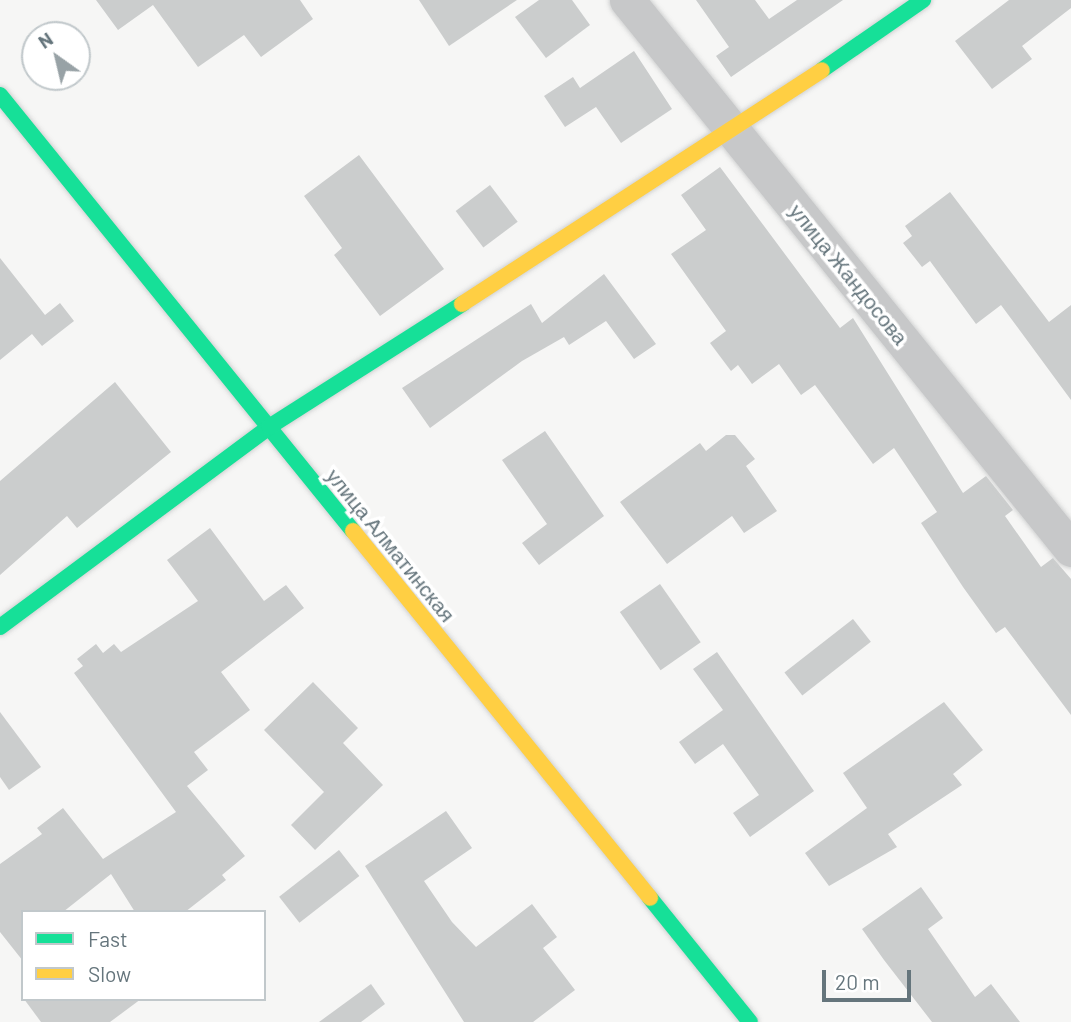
<!DOCTYPE html>
<html>
<head>
<meta charset="utf-8">
<style>
	body { margin:0 }
	#map { position:relative; width:1071px; height:1022px; overflow:hidden; background:#f6f6f5; font-family:Barlow,sans-serif }
	div>[style] { position:absolute }
	.building>* { inset:0; background:#cbcdcd; transform-origin:0 0 }
	.roads { filter:drop-shadow(0 0 2px #d1d2d2) drop-shadow(0 0 2px #d1d2d2) }
	.street>* { height:35px; margin:-17.5px; padding:0 17.5px; transform-origin:17.5px; border-radius:17.5px; background:#c7c8c9 }
	.fast>* { height:16px; margin:-8px; padding:0 8px; transform-origin:8px; border-radius:8px; background:#16e098 }
	.slow>* { height:16px; margin:-8px; padding:0 8px; transform-origin:8px; border-radius:8px; background:#ffcf43 }
	span { translate:-50% -50%; white-space:nowrap; text-align:center; line-height:1.15; -webkit-text-stroke:7px #fff; paint-order:stroke }
	.street-label { font-size:21px; color:#65757c }
	.legend { position:absolute; left:21px; top:910px; width:245px; height:91px; box-sizing:border-box; background:#fff; border:2px solid #c1c8cb; margin:0; padding:9px 12px; list-style:none; font-size:21px; color:#65757c }
	.legend li { display:flex; align-items:center; gap:14px; height:35px }
	.legend b { width:35px; border:2px solid #c1c8cb }
	.north { position:absolute; left:21px; top:21px; width:70px; height:70px; box-sizing:border-box; background:#fff; border:2px solid #c1c8cb; border-radius:50%; rotate:326deg; font-size:19px; font-weight:700; line-height:28px; text-align:center; color:#65757c }
	.north::after { content:''; display:block; margin:auto; width:24px; height:32px; background:#98a2a6; clip-path:polygon(50% 0,100% 100%,50% 72%,0 100%) }
	.scale { position:absolute; left:822px; top:970px; width:89px; height:32px; box-sizing:border-box; border:4px solid #65757c; border-top:0; padding-left:9px; font-size:21px; line-height:24px; white-space:nowrap; color:#65757c; -webkit-text-stroke:5px #fff; paint-order:stroke }
</style>
</head>
<body>
<div id="map">
	<div class="building">
		<div style="clip-path:polygon(96px 0,300px 0,313px 19px,261px 57px,244px 35px,198px 67px,153px 5px,118px 30px)"></div>
		<div style="clip-path:polygon(419px 0,517px 0,449px 46px)"></div>
		<div style="clip-path:polygon(539px 0,572px 0,590px 25px,546px 58px,515px 17px)"></div>
		<div style="clip-path:polygon(696px 0,755px 0,769px 19px,797px 0,843px 0,731px 77px,716px 56px,729px 47px)"></div>
		<div style="clip-path:polygon(1009px 0,1071px 0,1071px 8px,1022px 46px,1032px 59px,992px 89px,955px 41px)"></div>
		<div style="clip-path:polygon(634px 51px,672px 109px,621px 143px,596px 107px,565px 127px,544px 96px,573px 77px,580px 88px)"></div>
		<div style="clip-path:polygon(359px 155px,444px 269px,380px 316px,334px 255px,342px 248px,304px 196px)"></div>
		<div style="clip-path:polygon(720px 167px,840px 328px,853px 318px,963px 493px,986px 476px,1013px 510px,1005px 516px,1041px 567px,1053px 558px,1071px 579px,1071px 715px,1005px 627px,996px 633px,963px 587px,921px 523px,937px 512px,894px 448px,873px 464px,815px 385px,801px 395px,779px 364px,752px 384px,738px 365px,731px 371px,710px 343px,726px 331px,671px 254px,706px 230px,681px 195px)"></div>
		<div style="left:490px;top:185px;width:46px;height:43px;rotate:53deg"></div>
		<div style="clip-path:polygon(950px 192px,1049px 322px,1071px 305px,1071px 400px,1001px 305px,976px 324px,930px 261px,922px 267px,903px 243px,912px 236px,905px 226px)"></div>
		<div style="clip-path:polygon(0 258px,45px 315px,60px 303px,74px 321px,42px 346px,32px 334px,0 360px)"></div>
		<div style="clip-path:polygon(604px 274px,656px 344px,634px 359px,606px 321px,569px 345px,564px 337px,522px 361px,430px 428px,402px 388px,531px 304px,542px 323px)"></div>
		<div style="clip-path:polygon(115px 382px,171px 452px,77px 528px,67px 516px,0 575px,0 481px)"></div>
		<div style="clip-path:polygon(545px 431px,604px 516px,539px 565px,522px 543px,547px 524px,502px 460px)"></div>
		<div style="clip-path:polygon(726px 435px,735px 435px,755px 459px,746px 466px,777px 511px,744px 533px,732px 516px,667px 564px,620px 502px,700px 443px,706px 451px)"></div>
		<div style="clip-path:polygon(210px 528px,264px 601px,286px 585px,304px 608px,221px 672px,250px 710px,194px 752px,208px 770px,187px 786px,245px 856px,222px 875px,226px 880px,185px 912px,135px 912px,111px 874px,63px 912px,23px 912px,23px 961px,0 932px,0 864px,42px 834px,37px 828px,63px 808px,103px 859px,176px 812px,74px 673px,83px 666px,77px 659px,96px 644px,103px 653px,114px 644px,121px 652px,198px 601px,167px 560px)"></div>
		<div style="left:660px;top:584px;width:71px;height:49px;rotate:55deg"></div>
		<div style="left:853px;top:619px;width:29px;height:87px;rotate:52deg"></div>
		<div style="clip-path:polygon(717px 652px,814px 791px,750px 837px,733px 813px,759px 795px,723px 744px,695px 764px,679px 742px,723px 710px,693px 669px)"></div>
		<div style="clip-path:polygon(313px 682px,358px 728px,343px 743px,383px 785px,315px 850px,291px 825px,324px 792px,264px 730px)"></div>
		<div style="clip-path:polygon(944px 702px,983px 750px,953px 774px,962px 785px,888px 834px,897px 847px,829px 886px,805px 853px,867px 808px,843px 773px)"></div>
		<div style="clip-path:polygon(0 712px,41px 767px,9px 790px,0 777px)"></div>
		<div style="clip-path:polygon(446px 811px,472px 848px,424px 881px,452px 922px,476px 947px,532px 904px,557px 937px,543px 948px,575px 990px,533px 1022px,464px 1022px,365px 866px)"></div>
		<div style="left:339px;top:850px;width:33px;height:76px;rotate:52deg"></div>
		<div style="clip-path:polygon(921px 887px,943px 918px,928px 929px,975px 997px,991px 984px,1020px 1022px,932px 1022px,884px 960px,862px 929px)"></div>
		<div style="clip-path:polygon(371px 984px,385px 1004px,361px 1022px,319px 1022px)"></div>
		<div style="clip-path:polygon(24px 999px,141px 999px,110px 1022px,41px 1022px)"></div>
	</div>
	<div class="roads">
		<div class="street">
			<div style="left:627px;top:0;width:706px;rotate:51.04deg"></div>
		</div>
		<div class="fast">
			<div style="left:822px;top:70px;width:123px;rotate:-34.7deg"></div>
			<div style="left:0;top:95px;width:561px;rotate:51.01deg"></div>
			<div style="left:0;top:627px;width:335px;rotate:-36.6deg"></div>
			<div style="left:269px;top:427px;width:229px;rotate:-32.5deg"></div>
			<div style="left:650px;top:898px;width:159px;rotate:51.1deg"></div>
		</div>
		<div class="slow">
			<div style="left:462px;top:304px;width:429px;rotate:-33deg"></div>
			<div style="left:353px;top:531px;width:472px;rotate:51deg"></div>
		</div>
	</div>
	<div class="street-label">
		<span style="left:849px;top:274px;rotate:51deg">улица Жандосова</span>
		<span style="left:391px;top:545px;rotate:51deg">улица Алматинская</span>
	</div>
	<ul class="legend">
	<li><b style="height:9px;background:#16e098"></b>Fast</li>
	<li><b style="height:9px;background:#ffcf43"></b>Slow</li>
	</ul>
	<div class="north">N</div>
	<div class="scale">20 m</div>
</div>
</body>
</html>
